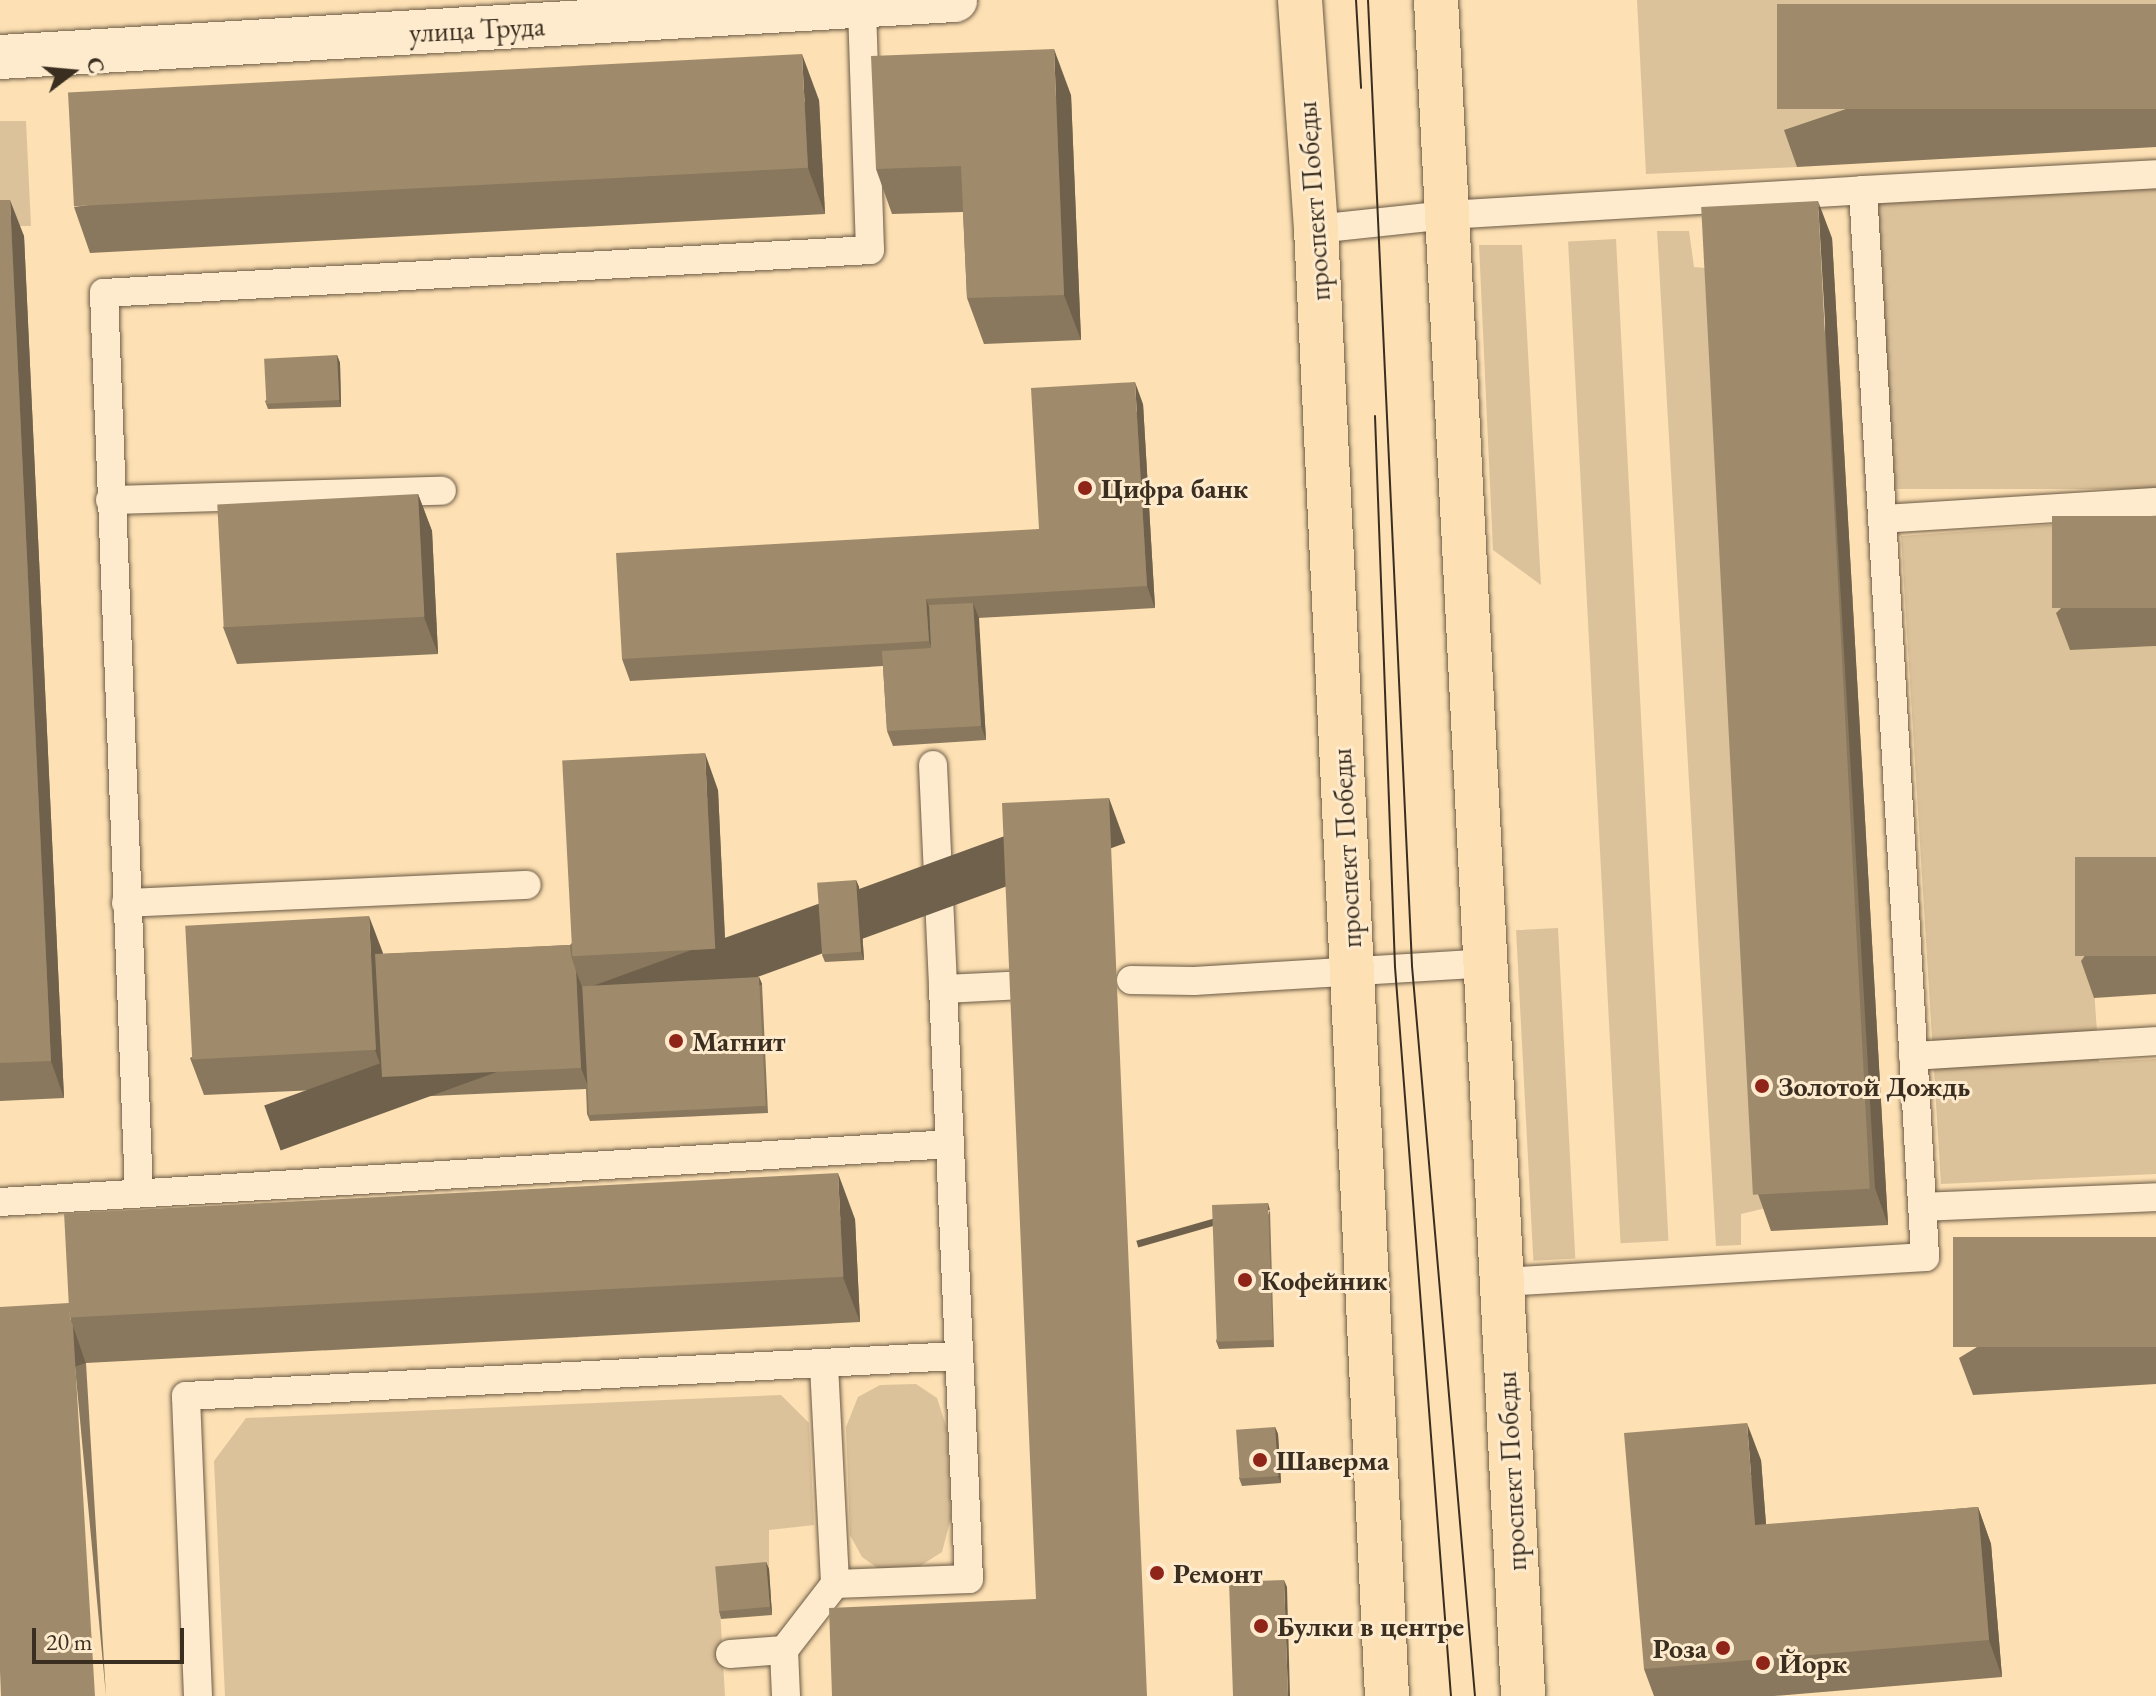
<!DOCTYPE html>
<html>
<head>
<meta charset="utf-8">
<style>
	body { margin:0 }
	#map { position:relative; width:2156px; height:1696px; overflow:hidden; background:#fde0b3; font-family:"EB Garamond",serif }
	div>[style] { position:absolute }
	.green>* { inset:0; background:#dcc29a; transform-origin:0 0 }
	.roads { filter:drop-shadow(0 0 2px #6b5a45) drop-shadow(0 0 2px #6b5a45) }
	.service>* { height:28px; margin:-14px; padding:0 14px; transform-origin:14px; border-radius:14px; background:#feebce }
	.minor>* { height:44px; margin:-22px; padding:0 22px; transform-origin:22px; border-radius:22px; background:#feebce }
	.primary>* { height:44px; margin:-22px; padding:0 22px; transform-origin:22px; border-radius:22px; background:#fde0b3 }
	.tram>* { height:2px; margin:-1px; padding:0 1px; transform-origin:1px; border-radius:1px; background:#3a2e20 }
	.wall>* { inset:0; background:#89785d }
	.shaded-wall>* { inset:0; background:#6f614c; transform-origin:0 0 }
	.building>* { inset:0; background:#9f8b6c; transform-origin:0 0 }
	.dots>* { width:22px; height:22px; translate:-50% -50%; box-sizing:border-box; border:4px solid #feebce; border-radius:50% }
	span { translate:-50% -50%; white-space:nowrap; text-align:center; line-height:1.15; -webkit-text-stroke:6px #feebce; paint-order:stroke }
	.street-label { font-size:28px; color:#3a2e20 }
	.poi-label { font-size:28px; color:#3a2e20; font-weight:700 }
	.left { translate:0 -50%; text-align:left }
	.right { translate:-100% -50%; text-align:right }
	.north { position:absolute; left:32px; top:32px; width:80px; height:80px; -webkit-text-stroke:6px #feebce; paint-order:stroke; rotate:74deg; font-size:22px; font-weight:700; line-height:32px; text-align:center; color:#3a2e20 }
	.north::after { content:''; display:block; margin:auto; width:28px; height:36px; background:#3a2e20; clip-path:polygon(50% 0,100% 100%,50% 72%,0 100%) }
	.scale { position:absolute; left:32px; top:1628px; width:152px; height:36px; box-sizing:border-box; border:4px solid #3a2e20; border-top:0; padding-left:10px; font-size:24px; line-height:28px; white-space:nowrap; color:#3a2e20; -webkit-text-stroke:6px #feebce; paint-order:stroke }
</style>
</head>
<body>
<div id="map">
	<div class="green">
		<div style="clip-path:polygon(1637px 0,2156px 0,2156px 41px,1797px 167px,1646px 174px)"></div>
		<div style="clip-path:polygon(0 121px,26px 121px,31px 226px,0 226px)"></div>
		<div style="left:2156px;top:187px;width:302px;height:282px;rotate:90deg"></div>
		<div style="clip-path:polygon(1657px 231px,1689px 231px,1694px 267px,1716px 269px,1770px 1207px,1741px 1214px,1741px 1245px,1716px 1246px)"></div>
		<div style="left:1616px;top:239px;width:1003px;height:48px;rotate:87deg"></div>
		<div style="clip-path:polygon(1479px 245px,1522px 245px,1541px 585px,1493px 550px)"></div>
		<div style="clip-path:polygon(2063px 524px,2070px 649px,2156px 646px,2156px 895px,2088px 900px,2099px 1062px,2156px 1059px,2156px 1174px,1941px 1184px,1901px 536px)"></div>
		<div style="left:1558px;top:928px;width:331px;height:42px;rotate:87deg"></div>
		<div style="clip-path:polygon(916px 1384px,937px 1398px,947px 1429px,951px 1518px,942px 1552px,920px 1566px,879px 1569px,862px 1557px,850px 1535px,846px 1427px,858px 1397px,880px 1385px)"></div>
		<div style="clip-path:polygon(781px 1395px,809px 1423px,814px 1525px,769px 1530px,769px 1569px,718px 1573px,725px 1696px,225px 1696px,214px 1461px,246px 1418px)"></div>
	</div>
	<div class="roads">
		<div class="service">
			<div style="left:1863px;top:190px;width:293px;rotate:-3.1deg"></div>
			<div style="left:1316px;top:229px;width:132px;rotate:-6.1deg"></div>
			<div style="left:1447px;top:215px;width:417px;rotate:-3.4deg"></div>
			<div style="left:1863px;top:190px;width:1069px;rotate:86.67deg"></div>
			<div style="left:1925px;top:1257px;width:426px;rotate:176.6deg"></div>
			<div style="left:110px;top:500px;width:332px;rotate:-1.6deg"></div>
			<div style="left:1882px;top:519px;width:275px;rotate:-3.6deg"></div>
			<div style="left:933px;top:765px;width:224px;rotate:87.4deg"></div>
			<div style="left:126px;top:903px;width:401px;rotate:-2.6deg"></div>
			<div style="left:1131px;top:980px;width:63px;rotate:0.9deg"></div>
			<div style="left:1194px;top:981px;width:292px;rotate:-3.5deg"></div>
			<div style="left:1913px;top:1056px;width:243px;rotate:-3.5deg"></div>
			<div style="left:139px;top:1192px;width:900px;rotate:-92.23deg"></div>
			<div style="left:104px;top:293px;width:767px;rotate:-3.21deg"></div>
			<div style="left:870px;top:250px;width:244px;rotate:-91.9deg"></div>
			<div style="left:0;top:1202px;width:952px;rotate:-3.49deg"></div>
			<div style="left:1922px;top:1207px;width:234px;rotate:-2.4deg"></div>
			<div style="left:824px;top:1365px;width:219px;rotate:87.1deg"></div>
			<div style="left:730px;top:1654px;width:54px;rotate:-4.2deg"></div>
			<div style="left:198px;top:1696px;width:300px;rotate:-92.3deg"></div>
			<div style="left:186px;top:1396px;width:773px;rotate:-2.97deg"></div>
			<div style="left:786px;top:1696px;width:46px;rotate:-92.5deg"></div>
			<div style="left:784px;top:1650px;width:83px;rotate:-52.3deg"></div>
			<div style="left:835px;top:1584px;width:134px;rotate:-2.1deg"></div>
			<div style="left:969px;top:1579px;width:591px;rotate:-92.52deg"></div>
			<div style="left:943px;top:989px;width:81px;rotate:-2.8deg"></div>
		</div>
		<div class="minor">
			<div style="left:0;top:57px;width:957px;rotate:-3.42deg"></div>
		</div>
		<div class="primary">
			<div style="left:1300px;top:0;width:230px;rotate:86deg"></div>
			<div style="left:1316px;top:229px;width:1469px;rotate:87.23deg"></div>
			<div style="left:1436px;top:0;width:1698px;rotate:87.06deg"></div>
		</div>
	</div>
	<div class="tram">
		<div style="left:1356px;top:0;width:88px;rotate:86.7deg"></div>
		<div style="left:1368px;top:0;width:967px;rotate:87.39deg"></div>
		<div style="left:1412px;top:966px;width:733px;rotate:85.07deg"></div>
		<div style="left:1375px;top:416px;width:551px;rotate:87.92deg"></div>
		<div style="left:1395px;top:967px;width:731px;rotate:85.61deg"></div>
	</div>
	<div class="wall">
		<div style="clip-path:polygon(2156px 4px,2156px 147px,1797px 167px,1784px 130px)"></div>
		<div style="clip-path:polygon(1071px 95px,1081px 340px,984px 344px,967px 298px,963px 212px,892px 214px,876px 169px)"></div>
		<div style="clip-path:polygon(819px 100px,825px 214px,90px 253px,74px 207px)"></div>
		<div style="clip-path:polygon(0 200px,24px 236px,64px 1098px,0 1101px)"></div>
		<div style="clip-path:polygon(1832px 238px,1888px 1225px,1771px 1231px,1758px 1194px)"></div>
		<div style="clip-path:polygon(337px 355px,340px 363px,341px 407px,268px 409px,265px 401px)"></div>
		<div style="clip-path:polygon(1143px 404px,1155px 608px,978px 618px,986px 740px,893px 746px,887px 731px,883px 666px,630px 681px,622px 659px,1039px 529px)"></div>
		<div style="clip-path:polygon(418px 494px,432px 531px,438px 654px,237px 664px,223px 627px)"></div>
		<div style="clip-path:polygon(2156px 516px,2156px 646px,2070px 650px,2056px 613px)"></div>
		<div style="clip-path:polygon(718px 790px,727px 978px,759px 977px,762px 984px,768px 1113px,590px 1121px,587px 1114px,586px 1089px,389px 1098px,385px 1087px,204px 1095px,190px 1058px,383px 954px,570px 945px)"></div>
		<div style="clip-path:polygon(2156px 857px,2156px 994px,2094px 998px,2081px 961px)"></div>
		<div style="clip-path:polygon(856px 880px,859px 887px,864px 960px,825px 962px,822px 955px)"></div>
		<div style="clip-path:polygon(1270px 1210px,1274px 1347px,1219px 1349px,1216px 1341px)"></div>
		<div style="clip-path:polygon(855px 1219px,860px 1322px,86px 1363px,106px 1696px,69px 1303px)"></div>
		<div style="clip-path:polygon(2156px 1237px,2156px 1384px,1973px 1395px,1959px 1358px)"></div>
		<div style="clip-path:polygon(1275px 1427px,1278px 1434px,1281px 1483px,1242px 1486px,1239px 1478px)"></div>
		<div style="clip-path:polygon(1761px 1460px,1766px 1525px,1978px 1507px,1991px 1544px,2002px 1677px,1774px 1696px,1654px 1696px,1644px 1669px)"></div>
		<div style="clip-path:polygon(766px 1562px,769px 1569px,772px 1615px,721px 1619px,719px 1611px)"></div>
	</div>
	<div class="shaded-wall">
		<div style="clip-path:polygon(1054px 49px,1071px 95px,1081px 340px,1064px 295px)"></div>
		<div style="clip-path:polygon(802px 54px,819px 100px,825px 214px,808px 168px)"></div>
		<div style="clip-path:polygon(10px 200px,24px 236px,64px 1098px,51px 1061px)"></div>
		<div style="clip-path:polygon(1818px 201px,1832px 238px,1888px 1225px,1875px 1188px)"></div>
		<div style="clip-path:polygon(337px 355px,340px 363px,341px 407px,339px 400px)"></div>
		<div style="clip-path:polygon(1135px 382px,1143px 404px,1155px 608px,1147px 586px)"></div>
		<div style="clip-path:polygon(418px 494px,432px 531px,438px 654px,424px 617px)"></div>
		<div style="clip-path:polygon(926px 599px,934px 620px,937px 663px,929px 641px)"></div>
		<div style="clip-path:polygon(973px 603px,979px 618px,986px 740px,981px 726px)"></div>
		<div style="clip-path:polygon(705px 753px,718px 790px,727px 986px,714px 949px)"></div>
		<div style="left:1109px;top:798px;width:48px;height:899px;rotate:70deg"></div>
		<div style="clip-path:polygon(856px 880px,859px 887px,864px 960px,861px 952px)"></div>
		<div style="clip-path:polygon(369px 916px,383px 953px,388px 1076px,385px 1077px,375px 1050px)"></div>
		<div style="clip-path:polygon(576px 971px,584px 992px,589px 1089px,581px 1068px)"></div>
		<div style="left:759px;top:977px;width:8px;height:129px;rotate:67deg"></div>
		<div style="clip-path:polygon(838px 1173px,855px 1219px,860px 1322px,843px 1277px)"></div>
		<div style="left:1268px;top:1203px;width:7px;height:137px;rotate:74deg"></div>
		<div style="left:73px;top:1326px;width:39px;height:371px;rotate:71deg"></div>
		<div style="clip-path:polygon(1747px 1423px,1761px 1460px,1769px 1562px,1755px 1525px)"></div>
		<div style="clip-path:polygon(1275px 1427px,1278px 1434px,1281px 1483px,1278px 1476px)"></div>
		<div style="clip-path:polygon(1978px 1507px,1991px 1544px,2002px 1677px,1989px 1640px)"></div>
		<div style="clip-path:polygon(766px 1562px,769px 1569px,772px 1615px,770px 1607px)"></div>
		<div style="clip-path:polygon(1284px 1580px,1287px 1587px,1290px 1696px,1288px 1696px)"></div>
	</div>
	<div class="building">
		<div style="left:2156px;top:4px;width:105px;height:379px;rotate:90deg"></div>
		<div style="clip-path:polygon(1054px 49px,1064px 295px,967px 298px,961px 166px,876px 169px,871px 56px)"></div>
		<div style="left:802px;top:54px;width:114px;height:735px;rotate:87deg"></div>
		<div style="clip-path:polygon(0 200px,10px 200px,51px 1061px,0 1063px)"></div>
		<div style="left:1818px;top:201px;width:989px;height:117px;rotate:87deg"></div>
		<div style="left:337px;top:355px;width:45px;height:73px;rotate:87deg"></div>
		<div style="clip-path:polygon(1135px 382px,1147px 586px,926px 599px,929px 641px,622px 659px,616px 553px,1039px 529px,1031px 388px)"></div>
		<div style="left:418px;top:494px;width:123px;height:201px;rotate:87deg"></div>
		<div style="left:2156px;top:516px;width:92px;height:104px;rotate:90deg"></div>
		<div style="clip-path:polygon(973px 603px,981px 726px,887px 731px,882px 651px,931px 648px,929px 605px)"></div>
		<div style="left:705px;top:753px;width:196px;height:143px;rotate:87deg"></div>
		<div style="clip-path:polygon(1109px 798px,1147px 1696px,832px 1696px,829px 1608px,1036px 1599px,1002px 803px)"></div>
		<div style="left:2156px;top:857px;width:99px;height:81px;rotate:90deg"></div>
		<div style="left:856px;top:880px;width:72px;height:39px;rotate:86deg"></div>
		<div style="left:369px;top:916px;width:134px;height:184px;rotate:87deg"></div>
		<div style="clip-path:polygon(570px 945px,571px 956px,576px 971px,581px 1068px,382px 1077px,375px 954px)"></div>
		<div style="left:759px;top:977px;width:129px;height:177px;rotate:87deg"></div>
		<div style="left:838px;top:1173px;width:104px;height:775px;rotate:87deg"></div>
		<div style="left:1268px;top:1203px;width:137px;height:56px;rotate:88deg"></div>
		<div style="left:2156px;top:1237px;width:110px;height:203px;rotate:90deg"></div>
		<div style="clip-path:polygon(69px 1303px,70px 1318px,73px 1326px,95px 1696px,1px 1696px,0 1671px,0 1307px)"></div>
		<div style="clip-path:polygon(1747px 1423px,1755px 1525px,1978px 1507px,1989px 1640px,1644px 1669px,1624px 1433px)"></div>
		<div style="left:1275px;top:1427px;width:49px;height:39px;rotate:86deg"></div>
		<div style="left:766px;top:1562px;width:45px;height:51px;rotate:85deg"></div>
		<div style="left:1284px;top:1580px;width:116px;height:55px;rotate:88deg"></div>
	</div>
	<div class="dots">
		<div style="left:1085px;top:488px;background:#8f2418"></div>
		<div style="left:676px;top:1041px;background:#8f2418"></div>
		<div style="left:1762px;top:1086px;background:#8f2418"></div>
		<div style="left:1245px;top:1280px;background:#8f2418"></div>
		<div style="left:1260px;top:1460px;background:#8f2418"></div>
		<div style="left:1157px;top:1573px;background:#8f2418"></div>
		<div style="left:1261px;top:1626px;background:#8f2418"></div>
		<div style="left:1723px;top:1648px;background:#8f2418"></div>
		<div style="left:1763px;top:1663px;background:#8f2418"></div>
	</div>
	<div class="street-label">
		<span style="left:477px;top:29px;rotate:-3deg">улица Труда</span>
		<span style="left:1313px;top:201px;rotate:-94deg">проспект Победы</span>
		<span style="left:1346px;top:848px;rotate:-93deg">проспект Победы</span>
		<span style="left:1511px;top:1471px;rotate:-93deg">проспект Победы</span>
	</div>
	<div class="poi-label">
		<span class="left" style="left:1101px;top:488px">Цифра банк</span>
		<span class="left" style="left:692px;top:1041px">Магнит</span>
		<span class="left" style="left:1778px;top:1086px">Золотой Дождь</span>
		<span class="left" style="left:1261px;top:1280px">Кофейник</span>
		<span class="left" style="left:1276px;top:1460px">Шаверма</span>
		<span class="left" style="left:1173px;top:1573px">Ремонт</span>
		<span class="left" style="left:1277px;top:1626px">Булки в центре</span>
		<span class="right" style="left:1707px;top:1648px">Роза</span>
		<span class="left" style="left:1779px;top:1663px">Йорк</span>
	</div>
	<div class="north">С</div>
	<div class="scale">20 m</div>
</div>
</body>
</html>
